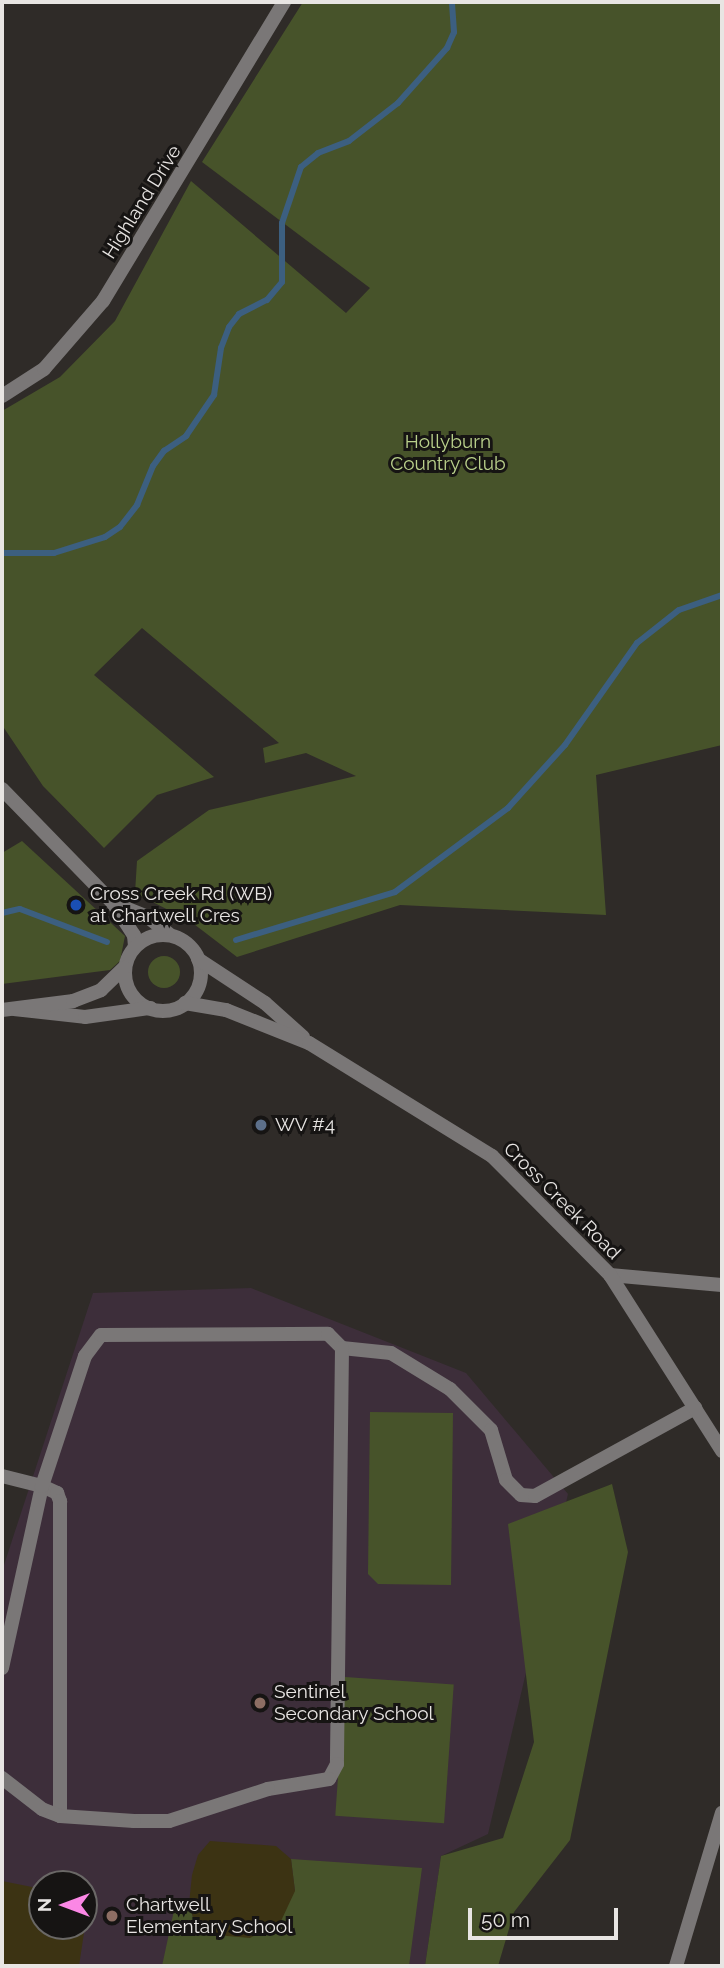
<!DOCTYPE html>
<html>
<head>
<meta charset="utf-8">
<style>
	body { margin:0 }
	#map { position:relative; width:724px; height:1968px; overflow:hidden; background:#2f2b28; font-family:Raleway,sans-serif }
	div>[style] { position:absolute }
	.education>* { inset:0; background:#3d2e3a }
	.green>* { inset:0; background:#47532a; transform-origin:0 0 }
	.round { border-radius:50% }
	.sand>* { inset:0; background:#3c3313 }
	.stream>* { height:6px; margin:-3px; padding:0 3px; transform-origin:3px; border-radius:3px; background:#3c5f80 }
	.minor>* { height:14px; margin:-7px; padding:0 7px; transform-origin:7px; border-radius:7px; background:#7a7777 }
	.tertiary>* { height:14px; margin:-7px; padding:0 7px; transform-origin:7px; border-radius:7px; background:#7a7777 }
	.tertiary>.ring { margin:-7px; padding:0; box-sizing:content-box; background:none; border:14px solid #7a7777; border-radius:50% }
	.dots>* { width:19px; height:19px; translate:-50% -50%; box-sizing:border-box; border:4px solid #161413; border-radius:50% }
	span { translate:-50% -50%; white-space:nowrap; text-align:center; line-height:1.15; -webkit-text-stroke:6px #161413; paint-order:stroke }
	.street-label { font-size:19px; color:#e8e5e3 }
	.park-label { font-size:19px; color:#bad18b }
	.poi-label { font-size:19px; color:#e8e5e3 }
	.left { translate:0 -50%; text-align:left }
	.frame { position:absolute; inset:0; border:4px solid #e8e5e3; pointer-events:none }
	.north { position:absolute; left:28px; top:1870px; width:70px; height:70px; box-sizing:border-box; background:#161413; border:2px solid #6a6866; border-radius:50%; rotate:270deg; font-size:19px; font-weight:700; line-height:28px; text-align:center; color:#e8e5e3 }
	.north::after { content:''; display:block; margin:auto; width:24px; height:32px; background:#fb87e5; clip-path:polygon(50% 0,100% 100%,50% 72%,0 100%) }
	.scale { position:absolute; left:468px; top:1908px; width:150px; height:32px; box-sizing:border-box; border:4px solid #e8e5e3; border-top:0; padding-left:9px; font-size:21px; line-height:24px; white-space:nowrap; color:#e8e5e3; -webkit-text-stroke:5px #161413; paint-order:stroke }
</style>
</head>
<body>
<div id="map">
	<div class="education">
		<div style="clip-path:polygon(evenodd,251px 1288px,466px 1373px,568px 1494px,488px 1834px,441px 1856px,425px 1966px,2px 1966px,2px 1571px,93px 1293px,251px 1288px,42px 1884px,84px 1884px,84px 1926px,42px 1926px,42px 1884px)"></div>
	</div>
	<div class="green">
		<div style="clip-path:polygon(303px 2px,722px 2px,722px 745px,596px 775px,606px 915px,400px 905px,237px 957px,190px 921px,135px 893px,137px 861px,209px 810px,356px 776px,306px 753px,265px 763px,263px 748px,279px 743px,142px 628px,94px 675px,214px 777px,157px 795px,104px 848px,43px 786px,2px 725px,2px 411px,60px 377px,115px 321px,191px 181px,346px 313px,370px 288px,202px 162px)"></div>
		<div style="clip-path:polygon(22px 841px,125px 936px,120px 961px,110px 970px,2px 984px,2px 853px)"></div>
		<div class="round" style="left:148px;top:956px;width:32px;height:32px"></div>
		<div style="clip-path:polygon(370px 1412px,453px 1413px,451px 1585px,378px 1584px,368px 1574px)"></div>
		<div style="clip-path:polygon(612px 1484px,628px 1552px,570px 1840px,514px 1912px,498px 1966px,425px 1966px,441px 1856px,503px 1838px,534px 1742px,508px 1524px)"></div>
		<div style="left:345px;top:1677px;width:109px;height:139px;rotate:4deg"></div>
		<div style="clip-path:polygon(291px 1859px,422px 1868px,409px 1966px,162px 1966px,176px 1901px,189px 1904px,195px 1924px,295px 1891px)"></div>
	</div>
	<div class="sand">
		<div style="clip-path:polygon(210px 1841px,276px 1846px,291px 1859px,295px 1891px,281px 1921px,250px 1938px,216px 1935px,195px 1924px,189px 1904px,192px 1875px,198px 1855px)"></div>
		<div style="clip-path:polygon(2px 1881px,42px 1889px,42px 1926px,84px 1926px,84px 1903px,88px 1906px,79px 1966px,2px 1966px)"></div>
	</div>
	<div class="stream">
		<div style="left:2px;top:553px;width:52px"></div>
		<div style="left:54px;top:553px;width:53px;rotate:-17.4deg"></div>
		<div style="left:105px;top:537px;width:18px;rotate:-34deg"></div>
		<div style="left:120px;top:527px;width:28px;rotate:-52deg"></div>
		<div style="left:137px;top:505px;width:42px;rotate:-67.7deg"></div>
		<div style="left:153px;top:466px;width:19px;rotate:-54deg"></div>
		<div style="left:164px;top:451px;width:27px;rotate:-34deg"></div>
		<div style="left:186px;top:436px;width:50px;rotate:-55.7deg"></div>
		<div style="left:214px;top:395px;width:48px;rotate:-81.5deg"></div>
		<div style="left:221px;top:348px;width:22px;rotate:-69deg"></div>
		<div style="left:229px;top:327px;width:16px;rotate:-52deg"></div>
		<div style="left:239px;top:314px;width:31px;rotate:-27deg"></div>
		<div style="left:267px;top:300px;width:23px;rotate:-50deg"></div>
		<div style="left:282px;top:282px;width:59px;rotate:-90deg"></div>
		<div style="left:282px;top:223px;width:59px;rotate:-71.3deg"></div>
		<div style="left:301px;top:167px;width:22px;rotate:-39deg"></div>
		<div style="left:318px;top:153px;width:33px;rotate:-21deg"></div>
		<div style="left:349px;top:141px;width:62px;rotate:-37.8deg"></div>
		<div style="left:398px;top:103px;width:74px;rotate:-48.3deg"></div>
		<div style="left:447px;top:48px;width:17px;rotate:-66deg"></div>
		<div style="left:454px;top:32px;width:30px;rotate:-94deg"></div>
		<div style="left:2px;top:913px;width:18px;rotate:-13deg"></div>
		<div style="left:20px;top:909px;width:93px;rotate:20.8deg"></div>
		<div style="left:236px;top:940px;width:166px;rotate:-16.8deg"></div>
		<div style="left:395px;top:892px;width:141px;rotate:-36.6deg"></div>
		<div style="left:508px;top:808px;width:85px;rotate:-47.9deg"></div>
		<div style="left:565px;top:745px;width:125px;rotate:-54.8deg"></div>
		<div style="left:637px;top:643px;width:53px;rotate:-38.2deg"></div>
		<div style="left:679px;top:610px;width:46px;rotate:-19.2deg"></div>
	</div>
	<div class="minor">
		<div style="left:610px;top:1275px;width:112px;rotate:5.1deg"></div>
		<div style="left:342px;top:1348px;width:49px;rotate:5.8deg"></div>
		<div style="left:391px;top:1353px;width:69px;rotate:31.4deg"></div>
		<div style="left:450px;top:1389px;width:58px;rotate:45deg"></div>
		<div style="left:491px;top:1430px;width:52px;rotate:73.3deg"></div>
		<div style="left:506px;top:1480px;width:21px;rotate:45deg"></div>
		<div style="left:521px;top:1495px;width:14px;rotate:4deg"></div>
		<div style="left:535px;top:1496px;width:183px;rotate:-28.8deg"></div>
		<div style="left:2px;top:1476px;width:41px;rotate:14deg"></div>
		<div style="left:42px;top:1486px;width:17px;rotate:25deg"></div>
		<div style="left:57px;top:1493px;width:9px;rotate:69deg"></div>
		<div style="left:60px;top:1501px;width:315px;rotate:90deg"></div>
		<div style="left:2px;top:1668px;width:186px;rotate:-77.6deg"></div>
		<div style="left:42px;top:1486px;width:137px;rotate:-71.7deg"></div>
		<div style="left:85px;top:1356px;width:26px;rotate:-53deg"></div>
		<div style="left:101px;top:1335px;width:227px;rotate:-0.3deg"></div>
		<div style="left:328px;top:1334px;width:20px;rotate:45deg"></div>
		<div style="left:342px;top:1348px;width:416px;rotate:90.7deg"></div>
		<div style="left:337px;top:1764px;width:17px;rotate:118deg"></div>
		<div style="left:329px;top:1779px;width:62px;rotate:170.7deg"></div>
		<div style="left:268px;top:1789px;width:104px;rotate:162.1deg"></div>
		<div style="left:169px;top:1821px;width:35px;rotate:180deg"></div>
		<div style="left:134px;top:1821px;width:74px;rotate:-176.1deg"></div>
		<div style="left:60px;top:1816px;width:19px;rotate:-159deg"></div>
		<div style="left:42px;top:1809px;width:51px;rotate:-142.2deg"></div>
		<div style="left:676px;top:1966px;width:160px;rotate:-73.3deg"></div>
	</div>
	<div class="tertiary">
		<div style="left:2px;top:396px;width:50px;rotate:-32.7deg"></div>
		<div style="left:44px;top:369px;width:90px;rotate:-49.1deg"></div>
		<div style="left:103px;top:301px;width:350px;rotate:-58.8deg"></div>
		<div style="left:2px;top:789px;width:159px;rotate:45.8deg"></div>
		<div style="left:113px;top:903px;width:38px;rotate:57deg"></div>
		<div style="left:134px;top:935px;width:11px;rotate:85deg"></div>
		<div style="left:113px;top:903px;width:38px;rotate:22deg"></div>
		<div style="left:148px;top:917px;width:28px;rotate:39deg"></div>
		<div class="ring" style="left:125px;top:935px;width:62px;height:62px"></div>
		<div style="left:198px;top:959px;width:80px;rotate:33.3deg"></div>
		<div style="left:265px;top:1003px;width:51px;rotate:41.8deg"></div>
		<div style="left:185px;top:1003px;width:42px;rotate:9.7deg"></div>
		<div style="left:226px;top:1010px;width:89px;rotate:21.7deg"></div>
		<div style="left:309px;top:1043px;width:215px;rotate:31.7deg"></div>
		<div style="left:492px;top:1156px;width:168px;rotate:45.2deg"></div>
		<div style="left:610px;top:1275px;width:209px;rotate:57.5deg"></div>
		<div style="left:14px;top:1009px;width:71px;rotate:6.4deg"></div>
		<div style="left:85px;top:1017px;width:66px;rotate:-7.9deg"></div>
		<div style="left:2px;top:1010px;width:72px;rotate:-7.2deg"></div>
		<div style="left:73px;top:1001px;width:30px;rotate:-21deg"></div>
		<div style="left:101px;top:990px;width:32px;rotate:-44deg"></div>
	</div>
	<div class="dots">
		<div style="left:76px;top:905px;background:#1a4fb4"></div>
		<div style="left:261px;top:1125px;background:#5c6f8a"></div>
		<div style="left:260px;top:1703px;background:#8d6e63"></div>
		<div style="left:112px;top:1916px;background:#8d6e63"></div>
	</div>
	<div class="street-label">
		<span style="left:142px;top:202px;rotate:-58deg">Highland Drive</span>
		<span style="left:562px;top:1201px;rotate:45deg">Cross Creek Road</span>
	</div>
	<div class="park-label">
		<span style="left:448px;top:453px">Hollyburn<br>Country Club</span>
	</div>
	<div class="poi-label">
		<span class="left" style="left:90px;top:905px">Cross Creek Rd (WB)<br>at Chartwell Cres</span>
		<span class="left" style="left:275px;top:1125px">WV #4</span>
		<span class="left" style="left:274px;top:1703px">Sentinel<br>Secondary School</span>
		<span class="left" style="left:126px;top:1916px">Chartwell<br>Elementary School</span>
	</div>
	<div class="frame"></div>
	<div class="north">N</div>
	<div class="scale">50 m</div>
</div>
</body>
</html>
